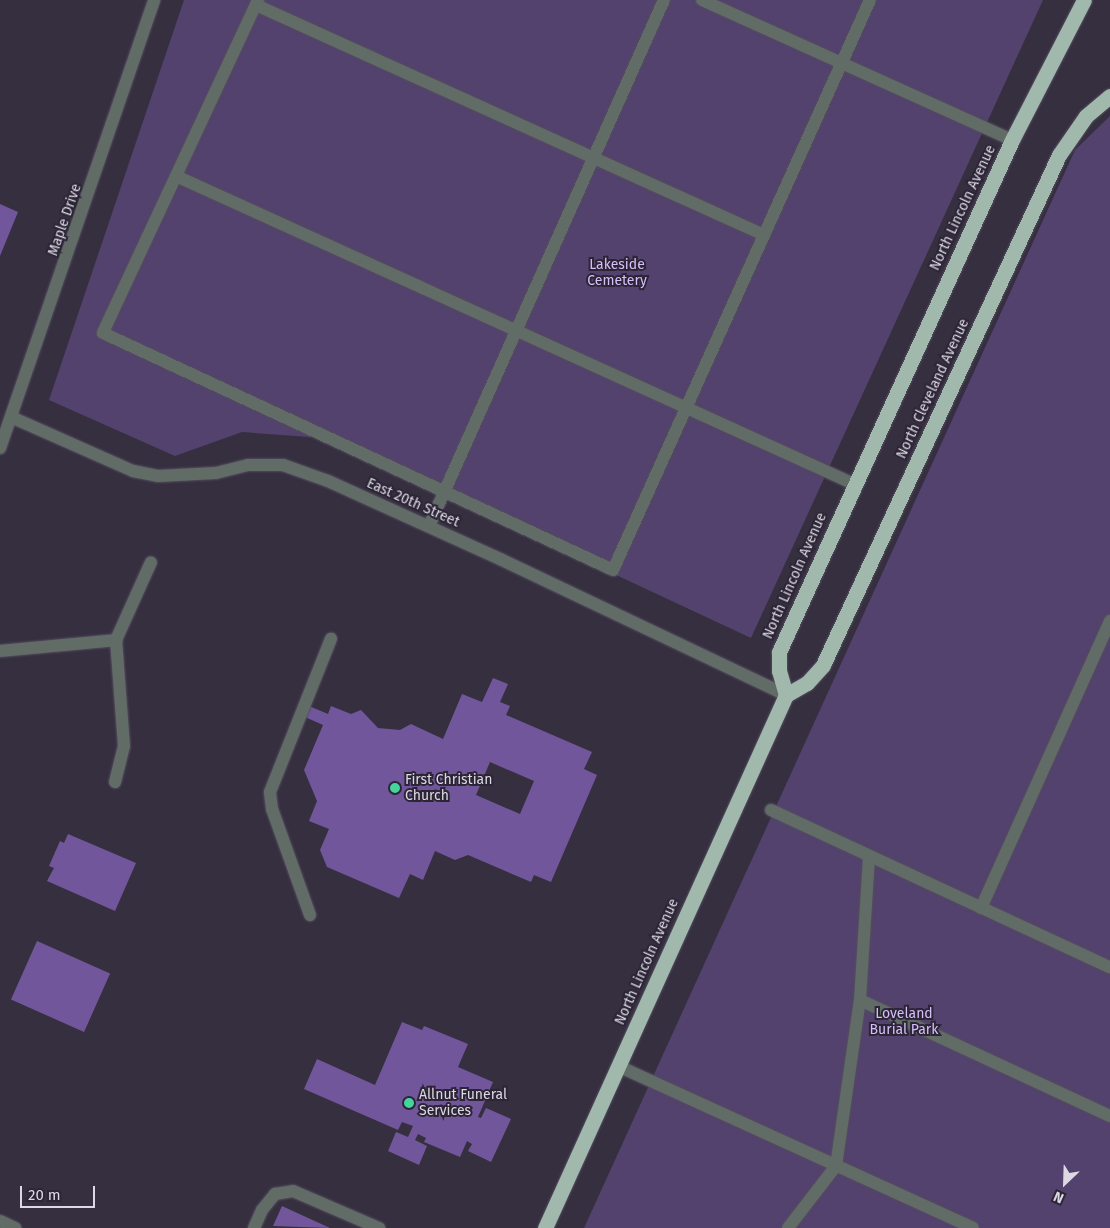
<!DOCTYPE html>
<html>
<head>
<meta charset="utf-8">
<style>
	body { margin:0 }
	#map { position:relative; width:1110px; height:1228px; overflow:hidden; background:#362f40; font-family:"Fira Sans",sans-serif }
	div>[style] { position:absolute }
	.green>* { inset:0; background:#53426d }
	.building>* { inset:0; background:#72569b; transform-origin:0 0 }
	.roads { filter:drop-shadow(0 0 1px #544e5e) drop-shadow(0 0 1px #544e5e) }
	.minor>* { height:12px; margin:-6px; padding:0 6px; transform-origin:6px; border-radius:6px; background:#626c67 }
	.highway>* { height:15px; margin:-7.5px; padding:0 7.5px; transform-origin:7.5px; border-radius:7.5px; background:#a1b9ad }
	.dots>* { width:14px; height:14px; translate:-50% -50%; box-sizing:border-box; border:2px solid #2c2536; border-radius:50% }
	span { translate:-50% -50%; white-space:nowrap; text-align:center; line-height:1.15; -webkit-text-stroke:4px #2c2536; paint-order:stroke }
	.street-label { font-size:14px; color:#ddd9e4 }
	.park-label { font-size:14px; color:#d5bffa }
	.poi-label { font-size:14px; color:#ddd9e4 }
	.left { translate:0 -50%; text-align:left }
	.north { position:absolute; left:1040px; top:1158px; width:50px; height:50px; -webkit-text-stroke:4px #2c2536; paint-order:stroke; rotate:204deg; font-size:14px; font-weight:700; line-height:20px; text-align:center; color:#ddd9e4 }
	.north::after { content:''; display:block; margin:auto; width:18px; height:22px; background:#ddd9e4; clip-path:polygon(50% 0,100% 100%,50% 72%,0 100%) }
	.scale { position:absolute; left:20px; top:1186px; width:75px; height:22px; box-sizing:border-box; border:2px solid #ddd9e4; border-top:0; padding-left:6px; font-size:15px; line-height:18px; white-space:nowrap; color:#ddd9e4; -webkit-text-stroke:4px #2c2536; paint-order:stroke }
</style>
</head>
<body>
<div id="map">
	<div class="green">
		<div style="clip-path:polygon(184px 0,1043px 0,751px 638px,323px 438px,242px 432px,175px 456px,49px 400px)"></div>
		<div style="clip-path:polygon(1110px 116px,1110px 1228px,584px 1228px,1075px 150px)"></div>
	</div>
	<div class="building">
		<div style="clip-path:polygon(0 204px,18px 212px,0 256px)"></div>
		<div style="clip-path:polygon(evenodd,493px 678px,508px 684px,500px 702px,510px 706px,506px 715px,592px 752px,584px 769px,597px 775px,551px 882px,534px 875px,531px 882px,468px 855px,455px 860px,435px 851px,423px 880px,410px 874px,399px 898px,327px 867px,320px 850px,329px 829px,309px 821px,317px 801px,304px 770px,323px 725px,305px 717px,309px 706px,328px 714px,331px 706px,351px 714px,361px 710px,378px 728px,400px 730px,411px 724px,443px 739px,462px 694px,482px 702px,493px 678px,490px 762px,534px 781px,520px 814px,476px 795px,490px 762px)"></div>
		<div style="clip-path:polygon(68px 834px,136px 863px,115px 911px,47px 881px,54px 868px,49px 866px,60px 841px,64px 843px)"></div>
		<div style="left:37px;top:941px;width:80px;height:64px;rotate:24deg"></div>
		<div style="clip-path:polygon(402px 1022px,422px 1030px,424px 1026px,468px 1044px,458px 1067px,493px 1082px,478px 1117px,481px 1118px,486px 1108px,511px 1119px,491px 1162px,468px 1151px,472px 1144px,467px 1141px,460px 1157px,424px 1142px,426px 1138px,418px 1134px,415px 1140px,427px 1146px,419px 1165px,388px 1151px,396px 1132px,408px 1137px,413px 1126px,402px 1122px,398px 1130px,304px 1089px,317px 1059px,375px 1085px)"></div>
		<div style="clip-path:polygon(282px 1206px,330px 1228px,273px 1226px)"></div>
	</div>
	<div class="roads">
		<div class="minor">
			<div style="left:258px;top:0;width:367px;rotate:115deg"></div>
			<div style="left:103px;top:333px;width:562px;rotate:24.92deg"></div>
			<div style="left:613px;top:570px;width:625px;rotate:-65.73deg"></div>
			<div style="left:702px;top:0;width:340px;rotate:24.3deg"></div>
			<div style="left:256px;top:5px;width:558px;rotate:24.36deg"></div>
			<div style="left:176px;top:176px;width:745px;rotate:24.43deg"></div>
			<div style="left:11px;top:417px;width:133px;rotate:23.9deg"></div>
			<div style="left:133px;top:471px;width:25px;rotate:11deg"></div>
			<div style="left:158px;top:476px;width:58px;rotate:-3deg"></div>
			<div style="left:216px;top:473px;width:33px;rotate:-14deg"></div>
			<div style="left:248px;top:465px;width:35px"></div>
			<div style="left:283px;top:465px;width:48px;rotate:19.6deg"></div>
			<div style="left:328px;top:481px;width:189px;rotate:24.4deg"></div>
			<div style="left:500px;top:559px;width:317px;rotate:25.4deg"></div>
			<div style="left:0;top:448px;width:474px;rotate:-71deg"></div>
			<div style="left:429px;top:526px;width:576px;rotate:-65.93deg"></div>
			<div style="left:0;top:651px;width:117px;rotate:-5.4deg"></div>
			<div style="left:115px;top:782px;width:37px;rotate:-76deg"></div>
			<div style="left:124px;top:746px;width:106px;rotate:-94.3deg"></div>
			<div style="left:116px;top:640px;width:85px;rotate:-65.8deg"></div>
			<div style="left:771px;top:810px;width:374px;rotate:24.9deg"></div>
			<div style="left:981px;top:908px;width:315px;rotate:-65.8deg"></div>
			<div style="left:310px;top:915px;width:113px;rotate:-109.7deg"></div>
			<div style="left:272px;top:809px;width:17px;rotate:-97deg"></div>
			<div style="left:270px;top:792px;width:165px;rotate:-68.3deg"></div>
			<div style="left:860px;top:1000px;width:276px;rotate:24.9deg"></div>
			<div style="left:618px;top:1066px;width:390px;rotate:24.5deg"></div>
			<div style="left:0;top:1221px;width:17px;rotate:25deg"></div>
			<div style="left:254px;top:1228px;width:20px;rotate:-66deg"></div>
			<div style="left:262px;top:1210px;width:21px;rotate:-51deg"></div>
			<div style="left:275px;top:1194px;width:18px;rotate:-9deg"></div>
			<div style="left:293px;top:1191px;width:94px;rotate:23.3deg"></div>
			<div style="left:788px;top:1228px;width:78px;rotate:-52.3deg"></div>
			<div style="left:836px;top:1166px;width:168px;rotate:-81.8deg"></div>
			<div style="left:860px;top:1000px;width:142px;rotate:-86.4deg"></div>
		</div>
		<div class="highway">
			<div style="left:786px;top:695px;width:24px;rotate:-30deg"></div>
			<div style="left:807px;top:683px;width:24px;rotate:-48deg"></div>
			<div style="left:823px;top:665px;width:562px;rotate:-65.17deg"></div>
			<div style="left:1059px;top:155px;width:47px;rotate:-55.3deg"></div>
			<div style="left:1086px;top:116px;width:31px;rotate:-40deg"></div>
			<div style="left:545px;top:1228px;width:585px;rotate:-65.67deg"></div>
			<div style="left:786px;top:695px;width:25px;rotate:-106deg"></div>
			<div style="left:779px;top:671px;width:19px;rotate:-90deg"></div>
			<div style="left:779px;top:652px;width:563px;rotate:-65.53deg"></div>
			<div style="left:1012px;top:140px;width:157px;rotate:-62.8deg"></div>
		</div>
	</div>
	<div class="dots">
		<div style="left:395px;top:788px;background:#46d49e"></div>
		<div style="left:409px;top:1103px;background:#46d49e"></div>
	</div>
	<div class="street-label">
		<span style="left:963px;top:208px;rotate:-65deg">North Lincoln Avenue</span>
		<span style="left:65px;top:220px;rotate:-71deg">Maple Drive</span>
		<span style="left:933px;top:389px;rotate:-65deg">North Cleveland Avenue</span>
		<span style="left:413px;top:503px;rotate:24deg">East 20th Street</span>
		<span style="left:795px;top:576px;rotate:-66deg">North Lincoln Avenue</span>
		<span style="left:647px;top:962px;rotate:-66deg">North Lincoln Avenue</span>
	</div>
	<div class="park-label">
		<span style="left:617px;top:273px">Lakeside<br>Cemetery</span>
		<span style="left:904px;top:1022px">Loveland<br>Burial Park</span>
	</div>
	<div class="poi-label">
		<span class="left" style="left:405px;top:788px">First Christian<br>Church</span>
		<span class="left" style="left:419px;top:1103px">Allnut Funeral<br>Services</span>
	</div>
	<div class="north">N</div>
	<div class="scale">20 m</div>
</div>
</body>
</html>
